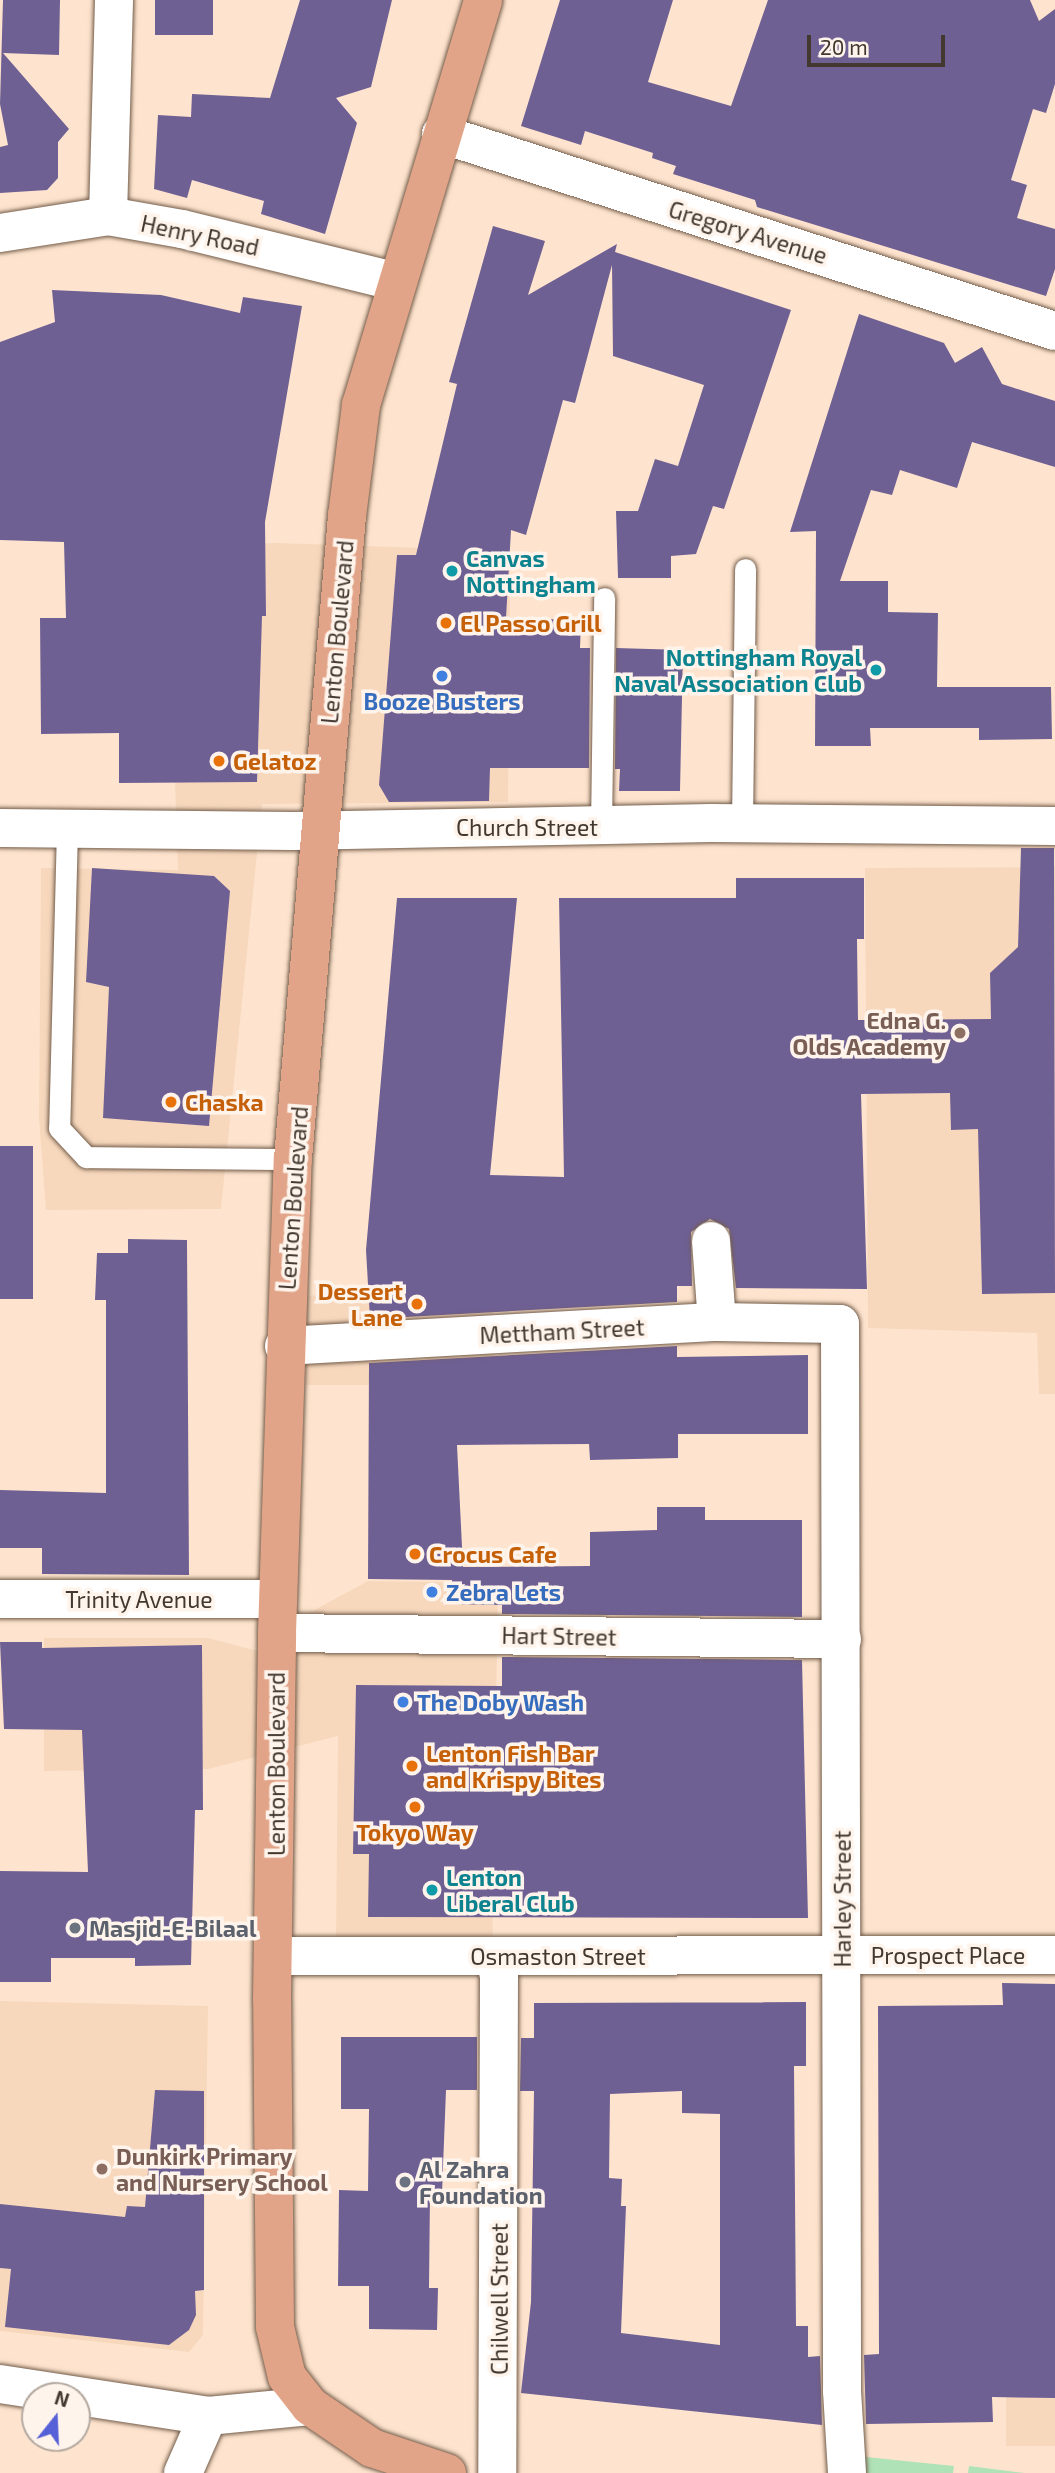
<!DOCTYPE html>
<html>
<head>
<meta charset="utf-8">
<style>
	body { margin:0 }
	#map { position:relative; width:1055px; height:2473px; overflow:hidden; background:#fee4ce; font-family:"Exo 2",sans-serif }
	div>[style] { position:absolute }
	.built>* { inset:0; background:#f7d8bd; transform-origin:0 0 }
	.green>* { inset:0; background:#b0e2b8 }
	.building>* { inset:0; background:#6f6094; transform-origin:0 0 }
	.roads { filter:drop-shadow(0 0 2px #725c4a) drop-shadow(0 0 2px #725c4a) }
	.lane>* { height:21px; margin:-10.5px; padding:0 10.5px; transform-origin:10.5px; border-radius:10.5px; background:#fff }
	.street>* { height:38px; margin:-19px; padding:0 19px; transform-origin:19px; border-radius:19px; background:#fff }
	.primary>* { height:38px; margin:-19px; padding:0 19px; transform-origin:19px; border-radius:19px; background:#e2a488 }
	.dots>* { width:19px; height:19px; translate:-50% -50%; box-sizing:border-box; border:4px solid #fff4ec; border-radius:50% }
	span { translate:-50% -50%; white-space:nowrap; text-align:center; line-height:1.15; -webkit-text-stroke:7px #fff4ec; paint-order:stroke }
	.street-label { font-size:23px; color:#42382f }
	.culture-label { font-size:23px; color:#0d838f; font-weight:700 }
	.left { translate:0 -50%; text-align:left }
	.right { translate:-100% -50%; text-align:right }
	.food-label { font-size:23px; color:#c56008; font-weight:700 }
	.shop-label { font-size:23px; color:#366cbe; font-weight:700 }
	.education-label { font-size:23px; color:#785e54; font-weight:700 }
	.worship-label { font-size:23px; color:#5b616d; font-weight:700 }
	.north { position:absolute; left:21px; top:2382px; width:70px; height:70px; box-sizing:border-box; background:#fff4ec; border:2px solid #b3a9a0; border-radius:50%; rotate:18deg; font-size:19px; font-weight:700; line-height:28px; text-align:center; color:#42382f }
	.north::after { content:''; display:block; margin:auto; width:24px; height:32px; background:#5661d8; clip-path:polygon(50% 0,100% 100%,50% 72%,0 100%) }
	.scale { position:absolute; left:807px; top:35px; width:138px; height:32px; box-sizing:border-box; border:4px solid #42382f; border-top:0; padding-left:9px; font-size:21px; line-height:24px; white-space:nowrap; color:#42382f; -webkit-text-stroke:5px #fff4ec; paint-order:stroke }
</style>
</head>
<body>
<div id="map">
	<div class="built">
		<div style="clip-path:polygon(278px 543px,510px 551px,508px 802px,262px 804px,221px 1209px,46px 1210px,39px 1119px,41px 868px,178px 870px,174px 751px,180px 545px)"></div>
		<div style="clip-path:polygon(1055px 867px,1055px 1394px,1039px 1394px,1037px 1333px,868px 1328px,865px 868px)"></div>
		<div style="clip-path:polygon(367px 1293px,493px 1293px,495px 1385px,306px 1385px,303px 1296px)"></div>
		<div style="clip-path:polygon(368px 1581px,498px 1583px,492px 1966px,336px 1944px,338px 1736px,208px 1769px,44px 1771px,44px 1638px,208px 1638px,293px 1660px,296px 1620px)"></div>
		<div style="clip-path:polygon(0 2001px,208px 2006px,203px 2335px,189px 2352px,0 2331px)"></div>
		<div style="left:1006px;top:2183px;width:49px;height:263px"></div>
	</div>
	<div class="green">
		<div style="clip-path:polygon(856px 2456px,954px 2466px,953px 2473px,858px 2473px)"></div>
		<div style="clip-path:polygon(969px 2466px,1025px 2473px,968px 2473px)"></div>
	</div>
	<div class="building">
		<div style="clip-path:polygon(3px 0,60px 0,59px 55px,3px 53px,69px 129px,58px 142px,58px 178px,47px 190px,0 193px,0 147px,8px 145px,0 104px)"></div>
		<div style="left:155px;top:0;width:58px;height:35px"></div>
		<div style="clip-path:polygon(300px 0,392px 0,371px 87px,336px 98px,357px 123px,325px 234px,261px 214px,264px 201px,192px 180px,187px 198px,154px 189px,158px 115px,191px 117px,192px 94px,270px 98px)"></div>
		<div style="clip-path:polygon(560px 0,673px 0,648px 82px,731px 106px,768px 0,1030px 0,1039px 21px,1055px 9px,1055px 84px,1046px 113px,1033px 109px,1011px 180px,1027px 185px,1017px 218px,1055px 229px,1055px 269px,1046px 296px,757px 207px,755px 200px,673px 174px,676px 166px,652px 158px,653px 153px,585px 131px,581px 145px,521px 126px)"></div>
		<div style="clip-path:polygon(493px 226px,545px 241px,528px 295px,617px 244px,615px 252px,791px 310px,724px 509px,713px 506px,696px 554px,671px 556px,671px 578px,618px 578px,616px 511px,638px 511px,655px 459px,678px 466px,704px 385px,613px 356px,612px 265px,575px 403px,563px 400px,526px 535px,511px 530px,506px 618px,581px 620px,580px 648px,590px 648px,589px 768px,490px 768px,489px 801px,389px 802px,379px 785px,397px 555px,416px 555px,457px 384px,449px 382px)"></div>
		<div style="clip-path:polygon(52px 290px,161px 295px,240px 313px,243px 297px,302px 306px,265px 522px,266px 616px,262px 616px,257px 782px,119px 783px,119px 733px,41px 734px,40px 618px,66px 618px,64px 542px,0 540px,0 342px,55px 322px)"></div>
		<div style="clip-path:polygon(859px 314px,944px 343px,955px 363px,982px 347px,1002px 384px,1055px 401px,1055px 467px,972px 442px,957px 488px,900px 470px,892px 495px,871px 490px,840px 581px,888px 581px,888px 612px,938px 613px,937px 687px,1051px 687px,1052px 739px,979px 740px,979px 728px,870px 728px,871px 746px,815px 746px,816px 531px,790px 532px)"></div>
		<div style="clip-path:polygon(616px 648px,683px 650px,680px 791px,619px 791px,620px 769px,615px 769px)"></div>
		<div style="clip-path:polygon(1021px 848px,1054px 848px,1055px 1293px,982px 1294px,978px 1129px,951px 1130px,950px 1093px,861px 1094px,867px 1289px,736px 1288px,729px 1229px,710px 1219px,691px 1232px,692px 1286px,677px 1286px,677px 1302px,370px 1319px,366px 1250px,397px 898px,517px 898px,490px 1175px,564px 1177px,559px 898px,736px 898px,736px 878px,864px 878px,864px 939px,857px 939px,858px 1020px,991px 1019px,990px 973px,1018px 947px)"></div>
		<div style="clip-path:polygon(92px 868px,214px 876px,230px 891px,209px 1126px,103px 1118px,109px 987px,86px 982px)"></div>
		<div style="left:0;top:1146px;width:33px;height:153px"></div>
		<div style="clip-path:polygon(128px 1239px,187px 1240px,189px 1575px,42px 1574px,42px 1548px,0 1548px,0 1490px,106px 1493px,106px 1300px,95px 1300px,97px 1253px,128px 1253px)"></div>
		<div style="clip-path:polygon(677px 1346px,677px 1357px,808px 1355px,808px 1434px,678px 1434px,678px 1458px,590px 1460px,589px 1444px,457px 1445px,463px 1567px,590px 1566px,590px 1532px,657px 1530px,657px 1507px,705px 1507px,705px 1520px,802px 1520px,802px 1617px,502px 1614px,502px 1605px,452px 1604px,452px 1580px,368px 1579px,369px 1363px)"></div>
		<div style="clip-path:polygon(0 1642px,42px 1642px,42px 1648px,202px 1645px,203px 1810px,195px 1810px,191px 1965px,135px 1966px,135px 1958px,51px 1958px,51px 1982px,0 1982px,0 1871px,88px 1872px,82px 1730px,4px 1729px)"></div>
		<div style="clip-path:polygon(502px 1657px,802px 1660px,808px 1918px,368px 1917px,369px 1854px,353px 1854px,356px 1685px,502px 1686px)"></div>
		<div style="clip-path:polygon(1002px 1983px,1055px 1984px,1055px 2398px,992px 2397px,993px 2422px,866px 2424px,864px 2355px,879px 2354px,878px 2006px,1003px 2005px)"></div>
		<div style="clip-path:polygon(evenodd,806px 2002px,806px 2066px,794px 2066px,796px 2326px,808px 2326px,808px 2357px,820px 2356px,822px 2425px,521px 2393px,531px 2302px,534px 2091px,520px 2091px,521px 2038px,534px 2038px,534px 2003px,806px 2002px,682px 2091px,682px 2113px,720px 2114px,720px 2345px,621px 2333px,626px 2206px,621px 2206px,622px 2179px,609px 2178px,610px 2094px,682px 2091px)"></div>
		<div style="clip-path:polygon(341px 2037px,477px 2037px,477px 2090px,446px 2090px,442px 2193px,430px 2193px,429px 2288px,438px 2288px,437px 2330px,369px 2329px,369px 2286px,338px 2286px,339px 2190px,368px 2191px,369px 2109px,341px 2109px)"></div>
		<div style="clip-path:polygon(155px 2090px,204px 2091px,204px 2290px,195px 2291px,196px 2315px,189px 2330px,169px 2345px,5px 2327px,11px 2269px,0 2268px,0 2204px,125px 2217px,127px 2206px,145px 2207px)"></div>
	</div>
	<div class="roads">
		<div class="lane">
			<div style="left:742px;top:823px;width:254px;rotate:-89.3deg"></div>
			<div style="left:601px;top:827px;width:229px;rotate:-89.2deg"></div>
			<div style="left:67px;top:829px;width:299px;rotate:91.5deg"></div>
			<div style="left:59px;top:1128px;width:40px;rotate:47deg"></div>
			<div style="left:86px;top:1157px;width:207px;rotate:0.6deg"></div>
		</div>
		<div class="street">
			<div style="left:441px;top:134px;width:645px;rotate:17.79deg"></div>
			<div style="left:108px;top:216px;width:216px;rotate:-88.4deg"></div>
			<div style="left:0;top:233px;width:109px;rotate:-8.9deg"></div>
			<div style="left:108px;top:216px;width:75px;rotate:10deg"></div>
			<div style="left:182px;top:229px;width:221px;rotate:13.8deg"></div>
			<div style="left:0;top:828px;width:293px;rotate:0.6deg"></div>
			<div style="left:293px;top:831px;width:418px;rotate:-1.1deg"></div>
			<div style="left:711px;top:823px;width:344px;rotate:0.5deg"></div>
			<div style="left:711px;top:1241px;width:81px;rotate:85.8deg"></div>
			<div style="left:284px;top:1346px;width:434px;rotate:-3.2deg"></div>
			<div style="left:717px;top:1322px;width:123px;rotate:0.9deg"></div>
			<div style="left:840px;top:1324px;width:1067px;rotate:89.89deg"></div>
			<div style="left:842px;top:2391px;width:82px;rotate:86.5deg"></div>
			<div style="left:0;top:1599px;width:278px"></div>
			<div style="left:277px;top:1633px;width:565px;rotate:0.61deg"></div>
			<div style="left:274px;top:1956px;width:781px;rotate:-0.07deg"></div>
			<div style="left:495px;top:1956px;width:21px;rotate:79deg"></div>
			<div style="left:499px;top:1977px;width:496px;rotate:90.2deg"></div>
			<div style="left:0;top:2384px;width:210px;rotate:8.7deg"></div>
			<div style="left:208px;top:2416px;width:102px;rotate:-5.6deg"></div>
			<div style="left:183px;top:2473px;width:62px;rotate:-66.3deg"></div>
		</div>
		<div class="primary">
			<div style="left:447px;top:2473px;width:79px;rotate:-161.6deg"></div>
			<div style="left:372px;top:2448px;width:75px;rotate:-145.9deg"></div>
			<div style="left:310px;top:2406px;width:37px;rotate:-128deg"></div>
			<div style="left:287px;top:2377px;width:51px;rotate:-103.5deg"></div>
			<div style="left:275px;top:2327px;width:327px;rotate:-90.5deg"></div>
			<div style="left:272px;top:2000px;width:367px;rotate:-89.2deg"></div>
			<div style="left:277px;top:1633px;width:474px;rotate:-88.1deg"></div>
			<div style="left:293px;top:1159px;width:645px;rotate:-85.2deg"></div>
			<div style="left:347px;top:516px;width:112px;rotate:-82.8deg"></div>
			<div style="left:361px;top:405px;width:423px;rotate:-73.2deg"></div>
		</div>
	</div>
	<div class="dots">
		<div style="left:452px;top:571px;background:#0f9aa8"></div>
		<div style="left:446px;top:623px;background:#e8710a"></div>
		<div style="left:876px;top:670px;background:#0f9aa8"></div>
		<div style="left:442px;top:676px;background:#3f7fe0"></div>
		<div style="left:219px;top:761px;background:#e8710a"></div>
		<div style="left:960px;top:1033px;background:#8d6e63"></div>
		<div style="left:171px;top:1102px;background:#e8710a"></div>
		<div style="left:417px;top:1304px;background:#e8710a"></div>
		<div style="left:415px;top:1554px;background:#e8710a"></div>
		<div style="left:432px;top:1592px;background:#3f7fe0"></div>
		<div style="left:403px;top:1702px;background:#3f7fe0"></div>
		<div style="left:412px;top:1766px;background:#e8710a"></div>
		<div style="left:415px;top:1807px;background:#e8710a"></div>
		<div style="left:432px;top:1890px;background:#0f9aa8"></div>
		<div style="left:75px;top:1928px;background:#6b7280"></div>
		<div style="left:102px;top:2169px;background:#8d6e63"></div>
		<div style="left:405px;top:2182px;background:#6b7280"></div>
	</div>
	<div class="street-label">
		<span style="left:748px;top:232px;rotate:17deg">Gregory Avenue</span>
		<span style="left:200px;top:235px;rotate:12deg">Henry Road</span>
		<span style="left:337px;top:632px;rotate:-85deg">Lenton Boulevard</span>
		<span style="left:527px;top:827px">Church Street</span>
		<span style="left:293px;top:1198px;rotate:-86deg">Lenton Boulevard</span>
		<span style="left:562px;top:1331px;rotate:-3deg">Mettham Street</span>
		<span style="left:139px;top:1599px">Trinity Avenue</span>
		<span style="left:559px;top:1636px;rotate:1deg">Hart Street</span>
		<span style="left:276px;top:1764px;rotate:-90deg">Lenton Boulevard</span>
		<span style="left:842px;top:1899px;rotate:-90deg">Harley Street</span>
		<span style="left:948px;top:1955px">Prospect Place</span>
		<span style="left:558px;top:1956px">Osmaston Street</span>
		<span style="left:499px;top:2299px;rotate:-90deg">Chilwell Street</span>
	</div>
	<div class="culture-label">
		<span class="left" style="left:466px;top:571px">Canvas<br>Nottingham</span>
		<span class="right" style="left:862px;top:670px">Nottingham Royal<br>Naval Association Club</span>
		<span class="left" style="left:446px;top:1890px">Lenton<br>Liberal Club</span>
	</div>
	<div class="food-label">
		<span class="left" style="left:460px;top:623px">El Passo Grill</span>
		<span class="left" style="left:233px;top:761px">Gelatoz</span>
		<span class="left" style="left:185px;top:1102px">Chaska</span>
		<span class="right" style="left:403px;top:1304px">Dessert<br>Lane</span>
		<span class="left" style="left:429px;top:1554px">Crocus Cafe</span>
		<span class="left" style="left:426px;top:1766px">Lenton Fish Bar<br>and Krispy Bites</span>
		<span style="left:415px;top:1832px">Tokyo Way</span>
	</div>
	<div class="shop-label">
		<span style="left:442px;top:701px">Booze Busters</span>
		<span class="left" style="left:446px;top:1592px">Zebra Lets</span>
		<span class="left" style="left:417px;top:1702px">The Doby Wash</span>
	</div>
	<div class="education-label">
		<span class="right" style="left:946px;top:1033px">Edna G.<br>Olds Academy</span>
		<span class="left" style="left:116px;top:2169px">Dunkirk Primary<br>and Nursery School</span>
	</div>
	<div class="worship-label">
		<span class="left" style="left:89px;top:1928px">Masjid-E-Bilaal</span>
		<span class="left" style="left:419px;top:2182px">Al Zahra<br>Foundation</span>
	</div>
	<div class="north">N</div>
	<div class="scale">20 m</div>
</div>
</body>
</html>
